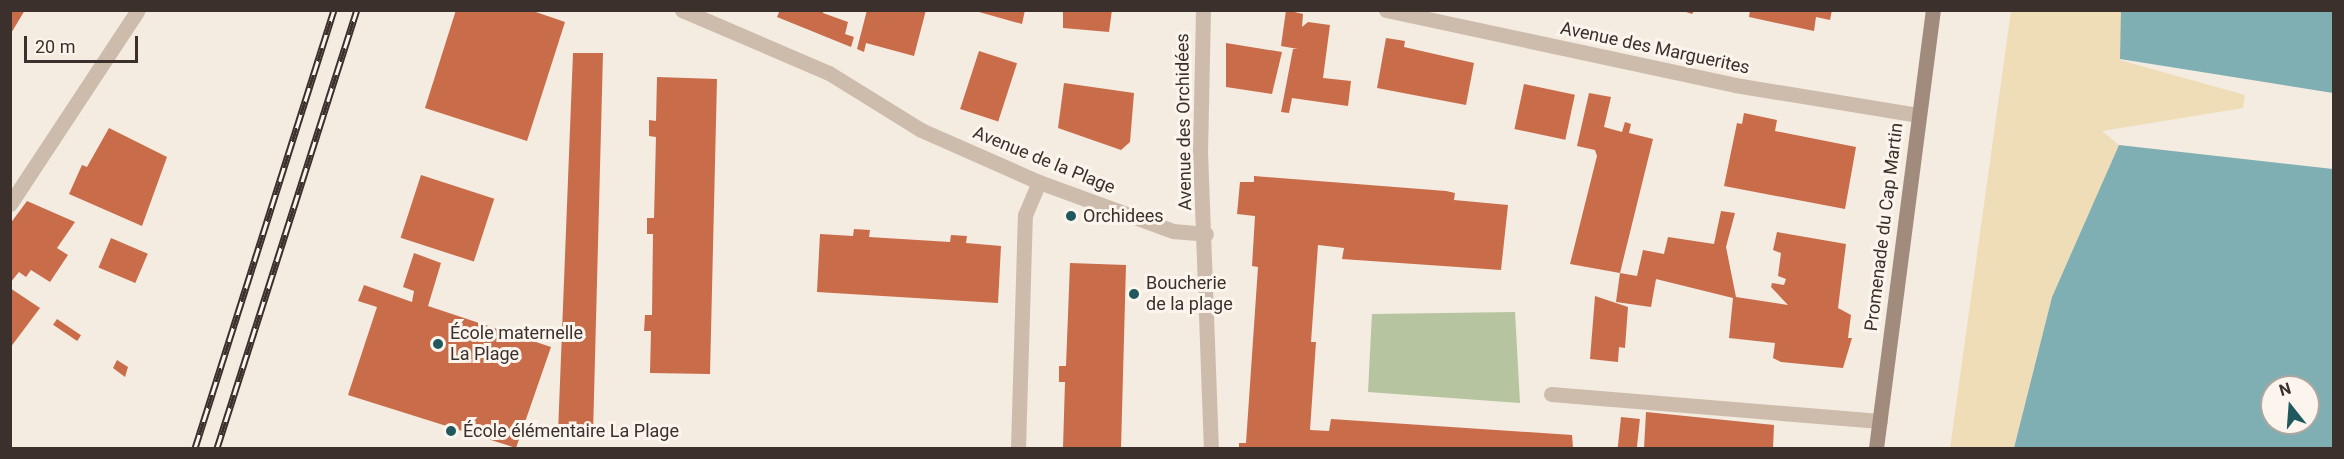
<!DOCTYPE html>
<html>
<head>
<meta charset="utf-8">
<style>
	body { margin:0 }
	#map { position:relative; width:2344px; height:459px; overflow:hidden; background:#f4ebe1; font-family:Roboto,sans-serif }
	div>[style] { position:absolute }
	.green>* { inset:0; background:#b7c4a0 }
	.sand>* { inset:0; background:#efddb8 }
	.water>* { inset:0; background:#7fafb2 }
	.building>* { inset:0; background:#c96c4a; transform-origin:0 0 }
	.lane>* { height:15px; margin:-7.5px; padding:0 7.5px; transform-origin:7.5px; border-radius:7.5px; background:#cdbcac }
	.street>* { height:15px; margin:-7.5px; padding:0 7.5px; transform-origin:7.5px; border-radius:7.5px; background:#cdbcac }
	.secondary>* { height:15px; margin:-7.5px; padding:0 7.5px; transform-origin:7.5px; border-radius:7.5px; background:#a18b7d }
	.rail>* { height:7px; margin-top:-3.5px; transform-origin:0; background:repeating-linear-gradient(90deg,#fbf5ee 0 14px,#3b302b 0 28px); box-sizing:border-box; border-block:2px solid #3b302b }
	.dots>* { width:16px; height:16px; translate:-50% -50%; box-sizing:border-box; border:3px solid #fbf5ee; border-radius:50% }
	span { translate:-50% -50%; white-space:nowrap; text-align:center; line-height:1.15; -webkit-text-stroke:6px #fbf5ee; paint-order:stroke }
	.street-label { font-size:18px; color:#3b302b }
	.poi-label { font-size:18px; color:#3b302b }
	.left { translate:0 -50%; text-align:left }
	.frame { position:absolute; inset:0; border:12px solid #3b302b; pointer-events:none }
	.north { position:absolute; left:2260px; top:375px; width:60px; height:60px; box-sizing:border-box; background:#fbf5ee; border:2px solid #aea6a0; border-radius:50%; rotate:343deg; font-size:16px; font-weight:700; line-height:24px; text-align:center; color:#3b302b }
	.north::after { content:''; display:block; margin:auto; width:21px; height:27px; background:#1f595e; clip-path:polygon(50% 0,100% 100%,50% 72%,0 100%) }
	.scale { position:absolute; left:24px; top:36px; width:114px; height:27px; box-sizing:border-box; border:3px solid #3b302b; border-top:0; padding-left:8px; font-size:18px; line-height:21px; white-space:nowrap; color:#3b302b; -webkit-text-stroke:4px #fbf5ee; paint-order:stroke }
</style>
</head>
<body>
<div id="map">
	<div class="green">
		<div style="clip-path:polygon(1515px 312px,1520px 403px,1368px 392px,1372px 314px)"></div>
	</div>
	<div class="sand">
		<div style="clip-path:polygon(2011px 11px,2122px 11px,2120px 60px,2245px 95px,2243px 108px,2102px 131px,2119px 145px,2052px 297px,2014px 448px,1950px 448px)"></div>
	</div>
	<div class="water">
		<div style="clip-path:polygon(2121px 10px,2333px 11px,2333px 93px,2120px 59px)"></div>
		<div style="clip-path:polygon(evenodd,2119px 145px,2333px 169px,2333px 448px,2014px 448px,2052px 297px,2119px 145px,2272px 387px,2308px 387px,2308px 423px,2272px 423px,2272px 387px)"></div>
	</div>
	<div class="building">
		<div style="clip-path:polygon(10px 10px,25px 10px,10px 35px)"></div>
		<div style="clip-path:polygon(456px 10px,530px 10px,565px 22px,527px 141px,425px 108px)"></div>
		<div style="clip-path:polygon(780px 10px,824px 10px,823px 13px,848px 22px,845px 34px,854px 37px,851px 47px,777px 17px)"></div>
		<div style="clip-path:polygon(867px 10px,926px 10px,914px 56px,866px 43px,864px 52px,857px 49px)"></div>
		<div style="clip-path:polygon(972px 10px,1025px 10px,1022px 24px)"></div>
		<div style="clip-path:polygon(1063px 10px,1112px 10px,1109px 32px,1063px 28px)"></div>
		<div style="clip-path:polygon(1286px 10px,1303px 14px,1302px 27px,1308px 22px,1330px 25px,1323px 78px,1351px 81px,1348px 106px,1292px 98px,1289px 113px,1281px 112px,1293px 49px,1298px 49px,1281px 46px)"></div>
		<div style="clip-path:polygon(1680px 10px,1695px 10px,1692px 14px)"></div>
		<div style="clip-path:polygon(1750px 10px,1832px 10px,1830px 20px,1816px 17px,1814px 31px,1749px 17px)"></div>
		<div style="clip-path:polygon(1386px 38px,1405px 41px,1404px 47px,1474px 63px,1466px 105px,1377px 88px)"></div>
		<div style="clip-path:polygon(1226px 43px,1282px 52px,1272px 94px,1226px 87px)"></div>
		<div style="left:979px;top:51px;width:40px;height:61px;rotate:18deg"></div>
		<div style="clip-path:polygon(573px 53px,603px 53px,593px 434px,558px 433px)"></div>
		<div style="clip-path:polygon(657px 77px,717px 79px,710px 374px,650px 373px,651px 331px,644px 331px,645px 315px,652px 315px,653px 234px,647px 234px,647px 218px,654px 218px,656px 137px,649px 136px,649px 120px,656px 121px)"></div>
		<div style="clip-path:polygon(1064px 83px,1134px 93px,1130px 142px,1121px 150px,1058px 128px)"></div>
		<div style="left:1524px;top:84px;width:52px;height:46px;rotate:12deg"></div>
		<div style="clip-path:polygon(1589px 93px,1611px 97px,1604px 127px,1622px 132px,1625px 122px,1631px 124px,1629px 133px,1653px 139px,1620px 273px,1570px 264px,1597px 156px,1595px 150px,1577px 146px)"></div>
		<div style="clip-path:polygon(1744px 113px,1777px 120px,1775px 131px,1856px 147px,1845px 209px,1724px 186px,1737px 123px,1742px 124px)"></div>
		<div style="clip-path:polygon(109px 128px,167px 157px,142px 226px,69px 194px,82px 165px,87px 167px)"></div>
		<div style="left:421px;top:175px;width:77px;height:66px;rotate:18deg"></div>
		<div style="clip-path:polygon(1254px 176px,1446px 191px,1455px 193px,1454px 200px,1508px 205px,1501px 270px,1342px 259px,1344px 248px,1318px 245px,1311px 342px,1316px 342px,1310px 430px,1329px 431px,1331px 419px,1572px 435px,1573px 448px,1239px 448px,1239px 443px,1246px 443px,1258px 267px,1252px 266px,1255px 216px,1237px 214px,1240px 182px,1254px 182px)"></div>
		<div style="clip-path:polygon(27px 201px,75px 222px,57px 248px,68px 255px,50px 282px,31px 270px,26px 277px,19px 272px,10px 283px,10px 224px)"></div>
		<div style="clip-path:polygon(1721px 211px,1735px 213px,1726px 247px,1736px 297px,1788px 305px,1771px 287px,1772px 283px,1784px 285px,1786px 279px,1778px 276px,1781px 253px,1773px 250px,1777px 232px,1846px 244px,1838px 308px,1851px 315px,1848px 338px,1852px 338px,1843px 368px,1781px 362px,1773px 358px,1775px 343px,1729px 338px,1733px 298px,1656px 279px,1651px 307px,1616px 302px,1620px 273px,1637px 276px,1643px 250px,1664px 254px,1668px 237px,1714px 244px)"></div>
		<div style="clip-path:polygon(854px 229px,870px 230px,869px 237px,950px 242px,951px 235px,967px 236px,966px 243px,1001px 246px,998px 303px,817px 292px,820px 234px,853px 236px)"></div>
		<div style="left:111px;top:238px;width:40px;height:32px;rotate:23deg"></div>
		<div style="clip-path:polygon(414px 253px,441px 263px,428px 306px,551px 347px,516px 448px,348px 395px,377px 307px,358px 301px,364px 285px,412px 302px,414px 291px,403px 287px)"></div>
		<div style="clip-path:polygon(1070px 263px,1126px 265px,1121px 448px,1063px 448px,1065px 382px,1059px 382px,1059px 366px,1066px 366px)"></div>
		<div style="clip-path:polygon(10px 288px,40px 308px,10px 348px)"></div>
		<div style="clip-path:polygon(1595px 296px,1628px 307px,1625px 348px,1619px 347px,1618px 362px,1590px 359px)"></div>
		<div style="left:57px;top:319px;width:29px;height:7px;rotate:34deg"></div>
		<div style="clip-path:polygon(117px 360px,128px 367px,125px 377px,113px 368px)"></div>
		<div style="clip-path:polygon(1646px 412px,1774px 425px,1773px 448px,1644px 448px)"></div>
		<div style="left:1621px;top:417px;width:19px;height:31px;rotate:6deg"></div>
	</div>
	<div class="lane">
		<div style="left:1551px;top:394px;width:330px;rotate:4.7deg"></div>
		<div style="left:1018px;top:448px;width:233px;rotate:-88.3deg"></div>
		<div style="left:1025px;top:215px;width:36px;rotate:-67deg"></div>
	</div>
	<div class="street">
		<div style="left:682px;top:10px;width:160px;rotate:23.2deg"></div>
		<div style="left:829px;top:73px;width:108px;rotate:31.8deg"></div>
		<div style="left:921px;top:130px;width:129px;rotate:23.8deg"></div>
		<div style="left:1039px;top:182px;width:143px;rotate:20.1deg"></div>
		<div style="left:1173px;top:231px;width:33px;rotate:5deg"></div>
		<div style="left:1203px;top:10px;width:141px;rotate:91.2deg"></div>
		<div style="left:1200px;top:151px;width:297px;rotate:87.9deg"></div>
		<div style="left:1386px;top:10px;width:357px;rotate:12.1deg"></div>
		<div style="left:1735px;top:85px;width:185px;rotate:9.3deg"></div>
		<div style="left:10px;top:204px;width:232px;rotate:-56.6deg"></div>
	</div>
	<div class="secondary">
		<div style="left:1876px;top:448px;width:442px;rotate:-82.6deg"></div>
	</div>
	<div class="rail">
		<div style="left:195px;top:448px;width:460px;rotate:-72.4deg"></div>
		<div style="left:217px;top:448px;width:460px;rotate:-72.3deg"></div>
	</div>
	<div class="dots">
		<div style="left:1071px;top:216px;background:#1f595e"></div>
		<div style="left:1134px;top:294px;background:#1f595e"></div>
		<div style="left:438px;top:344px;background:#1f595e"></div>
		<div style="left:451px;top:431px;background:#1f595e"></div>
	</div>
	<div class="street-label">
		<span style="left:1655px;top:48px;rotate:12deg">Avenue des Marguerites</span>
		<span style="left:1184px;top:122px;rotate:-91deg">Avenue des Orchidées</span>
		<span style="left:1044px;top:160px;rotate:22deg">Avenue de la Plage</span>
		<span style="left:1884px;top:227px;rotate:-83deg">Promenade du Cap Martin</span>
	</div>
	<div class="poi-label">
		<span class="left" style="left:1083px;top:216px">Orchidees</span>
		<span class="left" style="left:1146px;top:294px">Boucherie<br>de la plage</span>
		<span class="left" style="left:450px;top:344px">École maternelle<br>La Plage</span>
		<span class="left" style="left:463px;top:431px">École élémentaire La Plage</span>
	</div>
	<div class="frame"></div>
	<div class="north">N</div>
	<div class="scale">20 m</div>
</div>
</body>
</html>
